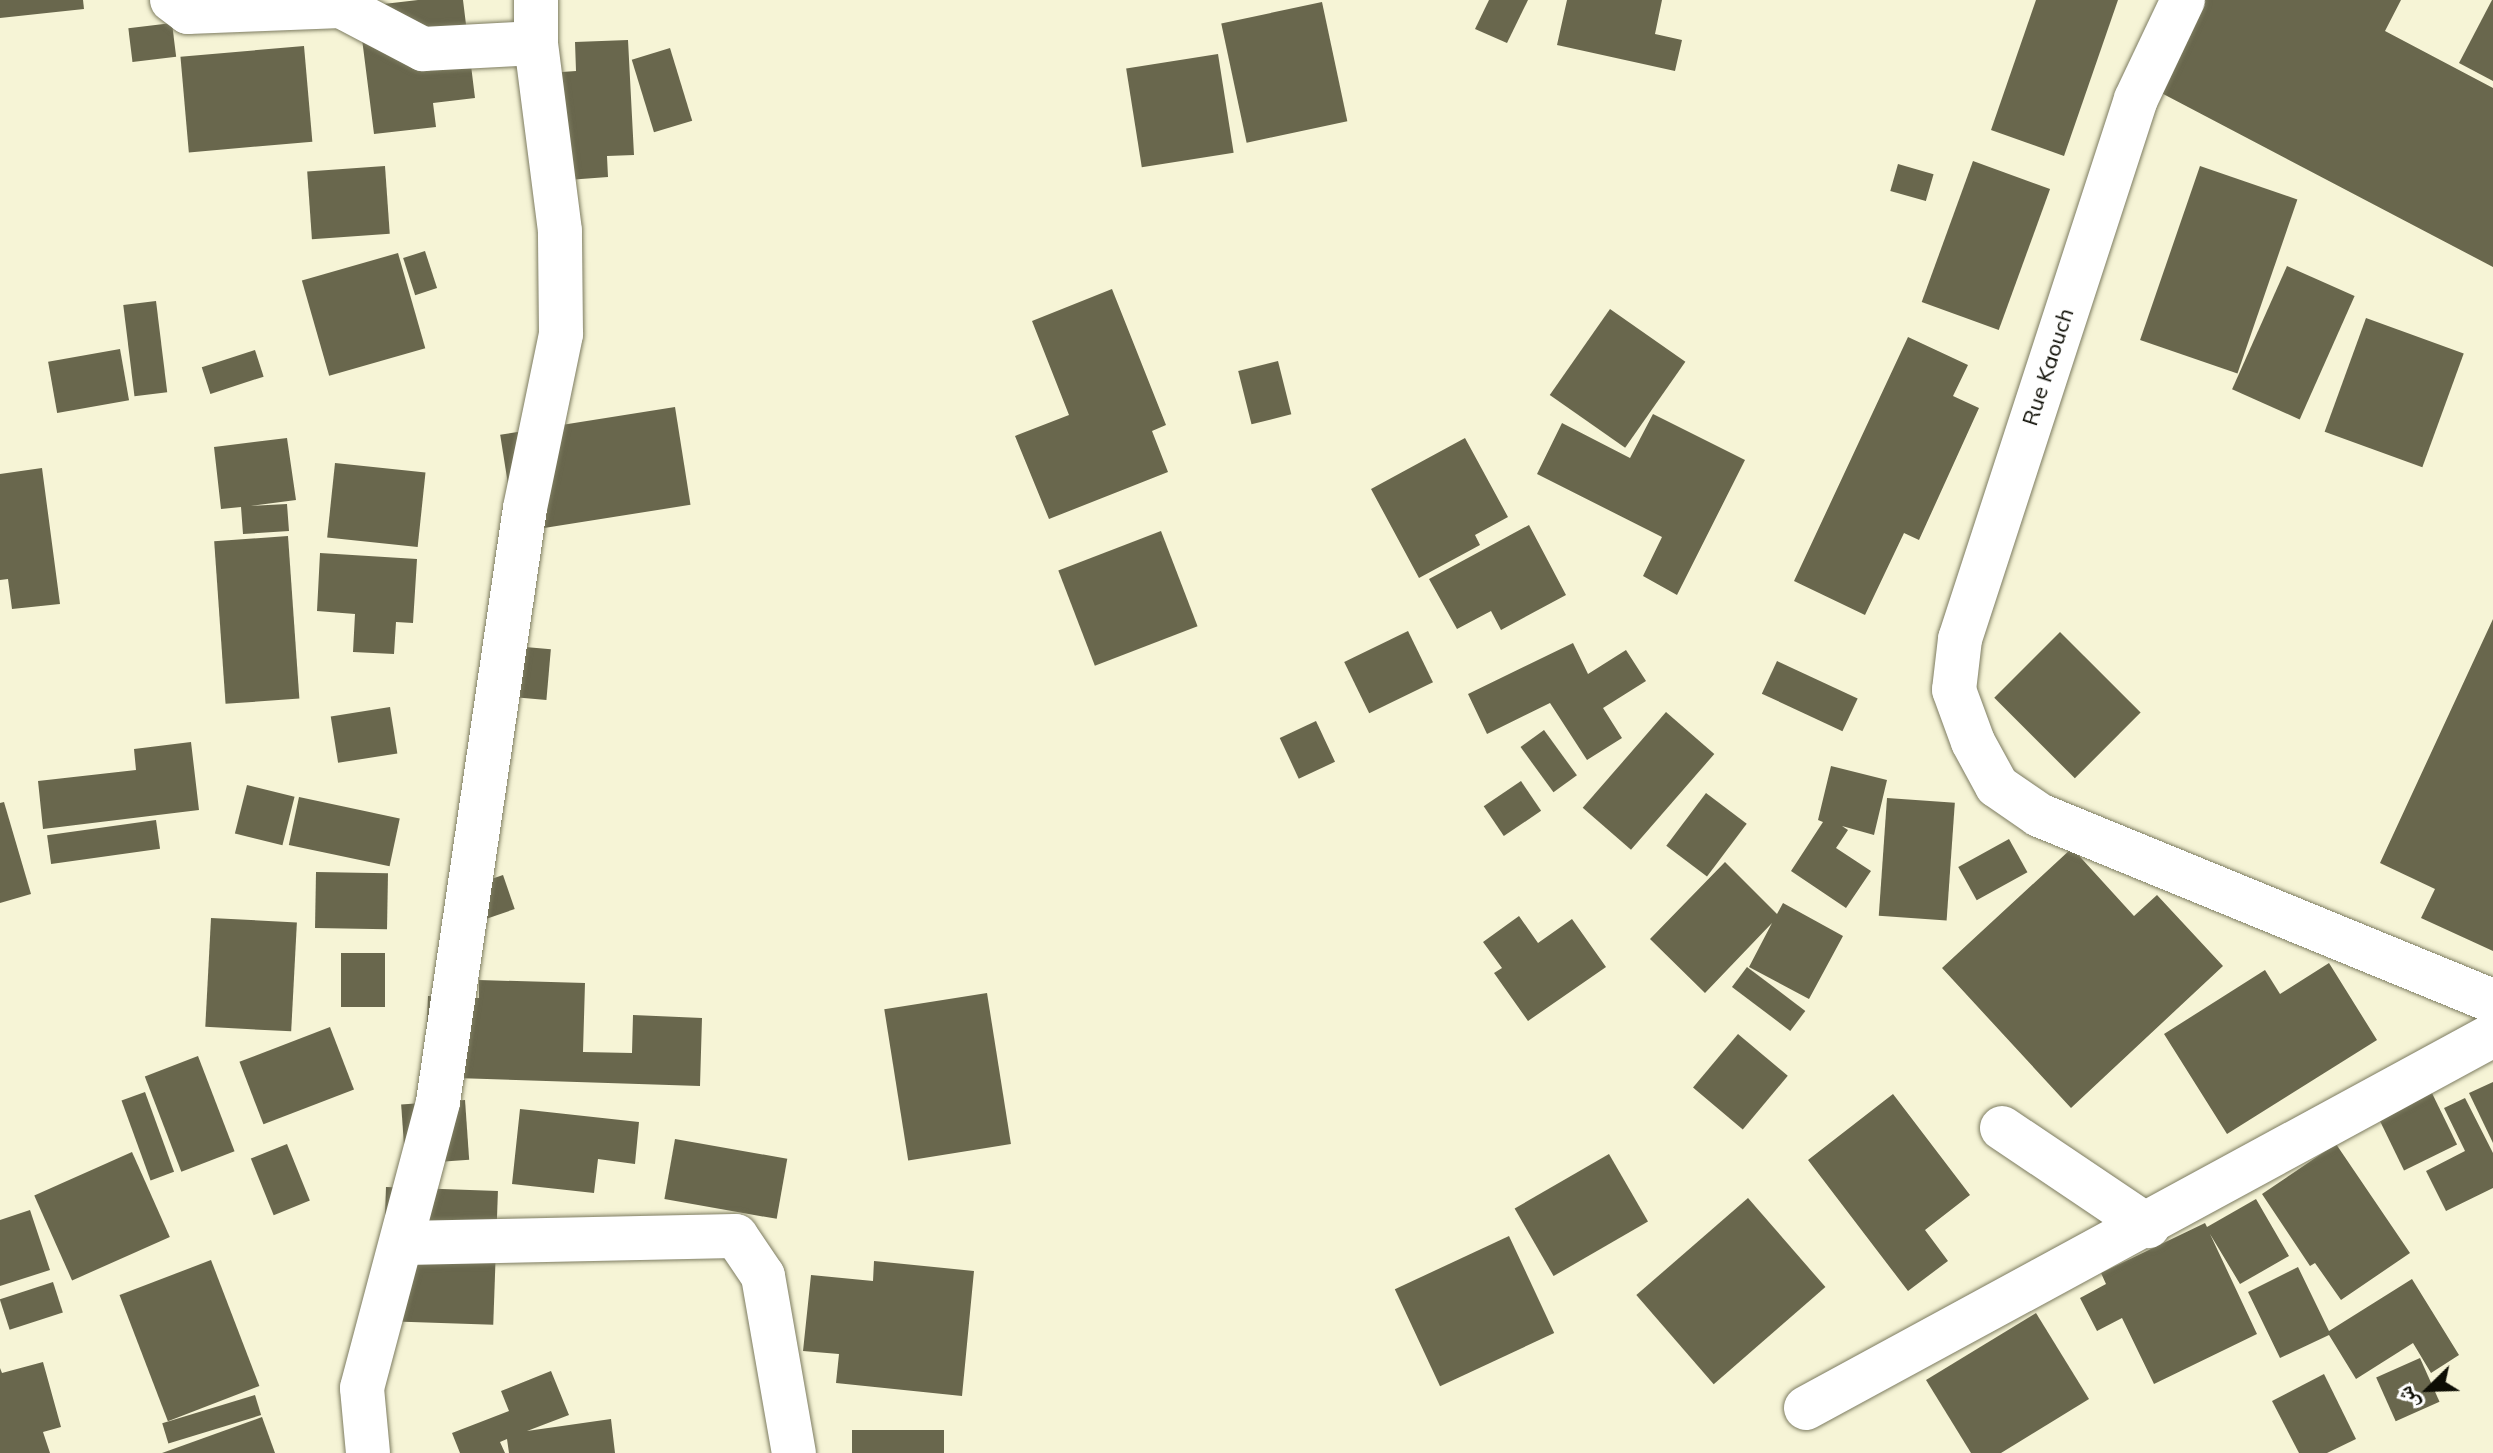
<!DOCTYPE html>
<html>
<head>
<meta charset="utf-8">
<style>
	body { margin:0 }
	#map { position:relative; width:2493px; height:1453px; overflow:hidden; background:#f6f4d6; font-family:Mulish,"Noto Naskh Arabic",sans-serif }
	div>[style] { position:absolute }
	.building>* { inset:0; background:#69674d; transform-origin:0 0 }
	.roads { filter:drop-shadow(0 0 2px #7d7c61) drop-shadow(0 0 2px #7d7c61) }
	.minor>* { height:44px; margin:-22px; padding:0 22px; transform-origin:22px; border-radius:22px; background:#fff }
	span { translate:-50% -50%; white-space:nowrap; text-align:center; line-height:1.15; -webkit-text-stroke:6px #fff; paint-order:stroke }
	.street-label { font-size:22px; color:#0d0d04 }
	.north { position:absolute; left:2389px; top:1349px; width:80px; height:80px; -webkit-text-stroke:6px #fff; paint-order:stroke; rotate:247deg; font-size:22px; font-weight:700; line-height:32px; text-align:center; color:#0d0d04 }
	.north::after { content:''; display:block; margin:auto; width:28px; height:36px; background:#0d0d04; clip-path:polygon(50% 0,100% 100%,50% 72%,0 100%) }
</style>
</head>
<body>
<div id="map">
	<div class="building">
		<div style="clip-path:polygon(0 0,83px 0,84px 9px,0 18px)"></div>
		<div style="clip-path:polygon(418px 0,463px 0,475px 98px,433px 103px,436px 127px,374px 134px,358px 7px)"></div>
		<div style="clip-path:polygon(1489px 0,1528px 0,1507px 43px,1475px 29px)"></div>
		<div style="clip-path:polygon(1567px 0,1662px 0,1655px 34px,1682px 40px,1675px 71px,1557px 45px)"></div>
		<div style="clip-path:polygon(2036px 0,2118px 0,2064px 156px,1991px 130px)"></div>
		<div style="clip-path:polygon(2193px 0,2401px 0,2385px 31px,2493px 88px,2493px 267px,2148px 86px)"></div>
		<div style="clip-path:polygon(2492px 0,2493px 0,2493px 81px,2459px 63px)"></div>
		<div style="left:1322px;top:2px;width:122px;height:103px;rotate:78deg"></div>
		<div style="left:172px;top:23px;width:34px;height:44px;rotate:83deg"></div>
		<div style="clip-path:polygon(628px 40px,634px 155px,607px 156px,608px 177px,554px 181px,548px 73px,576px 71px,575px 42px)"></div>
		<div style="left:304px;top:46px;width:96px;height:124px;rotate:85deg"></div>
		<div style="left:670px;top:48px;width:76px;height:40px;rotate:73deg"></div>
		<div style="left:1218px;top:54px;width:100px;height:93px;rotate:81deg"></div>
		<div style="left:1973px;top:161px;width:82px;height:150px;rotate:20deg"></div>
		<div style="left:1898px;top:164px;width:37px;height:28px;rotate:16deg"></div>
		<div style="left:385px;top:166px;width:68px;height:78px;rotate:86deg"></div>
		<div style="left:2200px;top:166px;width:103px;height:184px;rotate:19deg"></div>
		<div style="left:425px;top:251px;width:39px;height:23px;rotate:72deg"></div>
		<div style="left:398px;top:253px;width:99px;height:100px;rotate:74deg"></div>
		<div style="left:2287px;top:266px;width:74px;height:135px;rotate:24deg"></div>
		<div style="clip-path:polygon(1112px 289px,1166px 425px,1152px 431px,1168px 472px,1049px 519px,1015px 436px,1069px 415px,1032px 321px)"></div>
		<div style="left:156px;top:301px;width:92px;height:33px;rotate:83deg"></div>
		<div style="left:1610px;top:309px;width:92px;height:105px;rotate:35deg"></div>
		<div style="left:2366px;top:318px;width:104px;height:121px;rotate:20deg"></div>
		<div style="clip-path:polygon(1908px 337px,1968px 365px,1953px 396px,1979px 408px,1919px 540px,1904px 533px,1865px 615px,1794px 581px)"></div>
		<div style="left:120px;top:349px;width:52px;height:73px;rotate:80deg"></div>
		<div style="left:255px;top:350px;width:28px;height:56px;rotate:72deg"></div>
		<div style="left:1278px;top:361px;width:55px;height:41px;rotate:76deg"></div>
		<div style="left:675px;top:407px;width:99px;height:177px;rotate:81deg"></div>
		<div style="clip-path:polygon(1653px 414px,1745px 460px,1677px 595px,1643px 576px,1662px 537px,1537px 474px,1562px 423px,1630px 458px)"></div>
		<div style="clip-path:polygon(287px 438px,296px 500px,251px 506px,287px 504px,289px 531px,243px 534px,241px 507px,221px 509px,214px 447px)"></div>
		<div style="clip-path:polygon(1465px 438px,1508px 517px,1475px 535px,1480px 545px,1419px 578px,1371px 489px)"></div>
		<div style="left:335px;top:463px;width:91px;height:75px;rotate:6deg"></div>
		<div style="clip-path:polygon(42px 468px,60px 604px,12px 609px,8px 579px,0 580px,0 474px)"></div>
		<div style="clip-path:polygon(1529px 525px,1566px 595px,1501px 630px,1491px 611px,1457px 629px,1429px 579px)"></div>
		<div style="left:1161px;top:531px;width:102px;height:110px;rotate:69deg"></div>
		<div style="left:288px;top:536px;width:163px;height:74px;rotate:86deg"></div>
		<div style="clip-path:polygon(320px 553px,417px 559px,413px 623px,396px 622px,394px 654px,353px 652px,355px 614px,317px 611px)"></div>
		<div style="clip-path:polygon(2493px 619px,2493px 951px,2421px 918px,2435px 889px,2380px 863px)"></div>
		<div style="left:1408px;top:631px;width:57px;height:71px;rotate:64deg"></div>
		<div style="left:2060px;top:632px;width:114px;height:93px;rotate:45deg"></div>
		<div style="clip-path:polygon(1573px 643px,1588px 674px,1626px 650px,1646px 681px,1603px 708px,1622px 738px,1587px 760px,1550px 703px,1487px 734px,1468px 694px)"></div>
		<div style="left:514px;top:646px;width:37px;height:51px;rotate:5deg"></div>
		<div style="left:1777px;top:661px;width:89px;height:36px;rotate:25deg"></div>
		<div style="left:390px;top:707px;width:47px;height:60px;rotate:81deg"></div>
		<div style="left:1666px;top:712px;width:64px;height:127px;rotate:41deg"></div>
		<div style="left:1316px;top:721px;width:45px;height:40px;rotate:65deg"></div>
		<div style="left:1544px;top:730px;width:56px;height:29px;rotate:54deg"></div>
		<div style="clip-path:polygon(191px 742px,199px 810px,43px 829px,38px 781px,136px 770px,134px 749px)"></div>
		<div style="clip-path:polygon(1831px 766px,1887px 780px,1874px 835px,1842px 826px,1848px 830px,1836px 848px,1871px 871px,1846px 908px,1791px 871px,1823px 822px,1818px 820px)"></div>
		<div style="left:1521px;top:781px;width:36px;height:45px;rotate:56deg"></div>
		<div style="left:247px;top:785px;width:49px;height:50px;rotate:14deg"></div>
		<div style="left:1706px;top:793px;width:51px;height:66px;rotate:37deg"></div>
		<div style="left:299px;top:797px;width:103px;height:49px;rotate:12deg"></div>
		<div style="left:1887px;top:798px;width:68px;height:118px;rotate:4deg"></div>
		<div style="clip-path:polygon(4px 802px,31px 894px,0 903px,0 803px)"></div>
		<div style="left:156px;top:820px;width:29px;height:110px;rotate:82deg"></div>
		<div style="left:2009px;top:839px;width:38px;height:58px;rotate:61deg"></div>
		<div style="clip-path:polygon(2072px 848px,2134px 916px,2157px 895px,2223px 966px,2071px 1108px,1942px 968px)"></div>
		<div style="clip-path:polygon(1725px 862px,1777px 914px,1783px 903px,1843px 936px,1809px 999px,1749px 967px,1772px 923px,1705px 993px,1650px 939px)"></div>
		<div style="left:316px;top:872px;width:72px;height:56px;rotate:1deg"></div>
		<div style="left:503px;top:875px;width:36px;height:39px;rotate:71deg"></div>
		<div style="clip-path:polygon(1519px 916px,1538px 943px,1572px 919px,1606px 967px,1528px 1021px,1494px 973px,1502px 968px,1483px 942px)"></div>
		<div style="left:211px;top:918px;width:86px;height:109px;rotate:3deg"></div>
		<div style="left:341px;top:953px;width:44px;height:54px"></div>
		<div style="clip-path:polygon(2329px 963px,2377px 1040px,2227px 1134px,2164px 1034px,2265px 970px,2280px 994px)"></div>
		<div style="left:1747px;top:967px;width:73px;height:25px;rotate:37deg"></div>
		<div style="clip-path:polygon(479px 980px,585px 983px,583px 1052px,632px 1053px,633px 1015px,702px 1018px,700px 1086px,425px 1077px,428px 996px,479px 998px)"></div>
		<div style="left:987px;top:993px;width:153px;height:104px;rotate:81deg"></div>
		<div style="left:330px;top:1027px;width:67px;height:97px;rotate:69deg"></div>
		<div style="left:1738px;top:1034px;width:65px;height:70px;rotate:40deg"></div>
		<div style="left:198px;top:1056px;width:102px;height:57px;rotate:69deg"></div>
		<div style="clip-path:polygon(2493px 1082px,2493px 1143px,2469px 1093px)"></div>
		<div style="left:2429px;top:1087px;width:64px;height:59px;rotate:64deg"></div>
		<div style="left:145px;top:1092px;width:85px;height:25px;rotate:70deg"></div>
		<div style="clip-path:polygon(1893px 1094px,1970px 1195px,1925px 1230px,1948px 1261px,1908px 1291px,1808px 1160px)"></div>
		<div style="clip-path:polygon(2465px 1098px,2493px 1153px,2493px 1188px,2446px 1211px,2426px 1171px,2465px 1151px,2444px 1108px)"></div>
		<div style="left:465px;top:1100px;width:60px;height:64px;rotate:86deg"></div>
		<div style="clip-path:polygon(520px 1109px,639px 1122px,635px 1164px,598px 1159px,594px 1193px,512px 1184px)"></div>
		<div style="left:675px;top:1139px;width:114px;height:61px;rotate:10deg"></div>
		<div style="left:287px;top:1144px;width:61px;height:39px;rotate:68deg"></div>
		<div style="clip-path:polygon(2336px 1144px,2410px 1253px,2341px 1300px,2315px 1263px,2310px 1266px,2262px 1194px)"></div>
		<div style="left:132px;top:1152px;width:93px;height:107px;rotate:66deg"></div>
		<div style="left:1609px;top:1154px;width:78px;height:109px;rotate:60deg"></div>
		<div style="left:386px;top:1187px;width:112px;height:134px;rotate:2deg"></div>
		<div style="left:1748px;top:1198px;width:118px;height:148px;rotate:49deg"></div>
		<div style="clip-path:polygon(2256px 1199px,2289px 1256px,2240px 1284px,2210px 1234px,2257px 1334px,2154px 1384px,2122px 1318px,2097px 1331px,2080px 1298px,2106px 1284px,2101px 1273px,2205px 1223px,2207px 1227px)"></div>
		<div style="clip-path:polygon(30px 1210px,50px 1270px,0 1286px,0 1220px)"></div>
		<div style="left:1509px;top:1236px;width:107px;height:126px;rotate:65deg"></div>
		<div style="left:211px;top:1260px;width:135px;height:98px;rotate:69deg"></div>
		<div style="clip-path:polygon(874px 1261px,974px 1271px,962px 1396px,836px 1383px,839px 1354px,803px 1351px,811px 1275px,873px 1281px)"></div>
		<div style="clip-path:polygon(2298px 1267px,2329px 1331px,2412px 1279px,2459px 1355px,2431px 1373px,2413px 1343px,2356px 1379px,2329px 1335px,2280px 1358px,2248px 1292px)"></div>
		<div style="left:53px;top:1282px;width:32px;height:56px;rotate:72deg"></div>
		<div style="clip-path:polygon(2036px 1313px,2089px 1399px,2001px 1453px,1971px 1453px,1926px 1380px)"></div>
		<div style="left:2420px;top:1358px;width:48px;height:48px;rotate:66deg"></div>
		<div style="clip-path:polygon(43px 1362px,61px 1427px,43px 1432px,50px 1453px,0 1453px,0 1368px,2px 1373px)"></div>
		<div style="clip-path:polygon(551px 1371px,569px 1415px,527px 1431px,611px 1419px,615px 1453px,509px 1453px,507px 1439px,500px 1442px,505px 1453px,460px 1453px,452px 1433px,509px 1411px,501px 1391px)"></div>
		<div style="clip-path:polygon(2324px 1374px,2356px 1439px,2327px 1453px,2299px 1453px,2272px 1401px)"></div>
		<div style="left:255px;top:1395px;width:21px;height:97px;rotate:73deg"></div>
		<div style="clip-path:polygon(262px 1417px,275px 1453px,162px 1453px)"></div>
		<div style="left:944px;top:1430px;width:23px;height:92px;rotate:90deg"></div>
	</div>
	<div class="roads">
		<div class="minor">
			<div style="left:172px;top:0;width:20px;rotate:37deg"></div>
			<div style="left:188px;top:12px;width:153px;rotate:-2.2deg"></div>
			<div style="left:341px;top:6px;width:93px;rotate:27.7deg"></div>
			<div style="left:423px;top:49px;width:113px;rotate:-3deg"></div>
			<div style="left:2183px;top:0;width:110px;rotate:115.4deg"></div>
			<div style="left:2136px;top:99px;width:568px;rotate:108.05deg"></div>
			<div style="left:1960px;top:639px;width:51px;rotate:96.7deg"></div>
			<div style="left:1954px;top:690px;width:55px;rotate:69.9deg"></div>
			<div style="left:1973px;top:742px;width:50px;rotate:61.4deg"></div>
			<div style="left:1997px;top:786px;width:51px;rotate:34.6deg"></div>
			<div style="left:2039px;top:815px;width:491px;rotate:22.3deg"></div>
			<div style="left:2002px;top:1128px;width:176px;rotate:33.9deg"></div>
			<div style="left:404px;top:1243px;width:332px;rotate:-1.2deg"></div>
			<div style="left:736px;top:1236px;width:48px;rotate:56deg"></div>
			<div style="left:763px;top:1276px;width:180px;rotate:80.1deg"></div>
			<div style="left:1806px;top:1408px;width:782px;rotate:-28.5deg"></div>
			<div style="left:368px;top:1453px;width:65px;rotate:-95.3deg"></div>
			<div style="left:362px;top:1388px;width:296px;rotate:-75.1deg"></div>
			<div style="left:438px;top:1102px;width:600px;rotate:-81.67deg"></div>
			<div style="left:525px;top:508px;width:178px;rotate:-78.3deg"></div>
			<div style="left:561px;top:334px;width:103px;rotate:-90.6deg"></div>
			<div style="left:560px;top:231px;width:190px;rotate:-97.3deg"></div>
			<div style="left:536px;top:43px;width:43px;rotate:-90deg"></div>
		</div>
	</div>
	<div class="street-label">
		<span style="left:2048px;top:367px;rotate:-72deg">Rue Kaouch</span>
	</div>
	<div class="north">ش</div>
</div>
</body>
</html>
